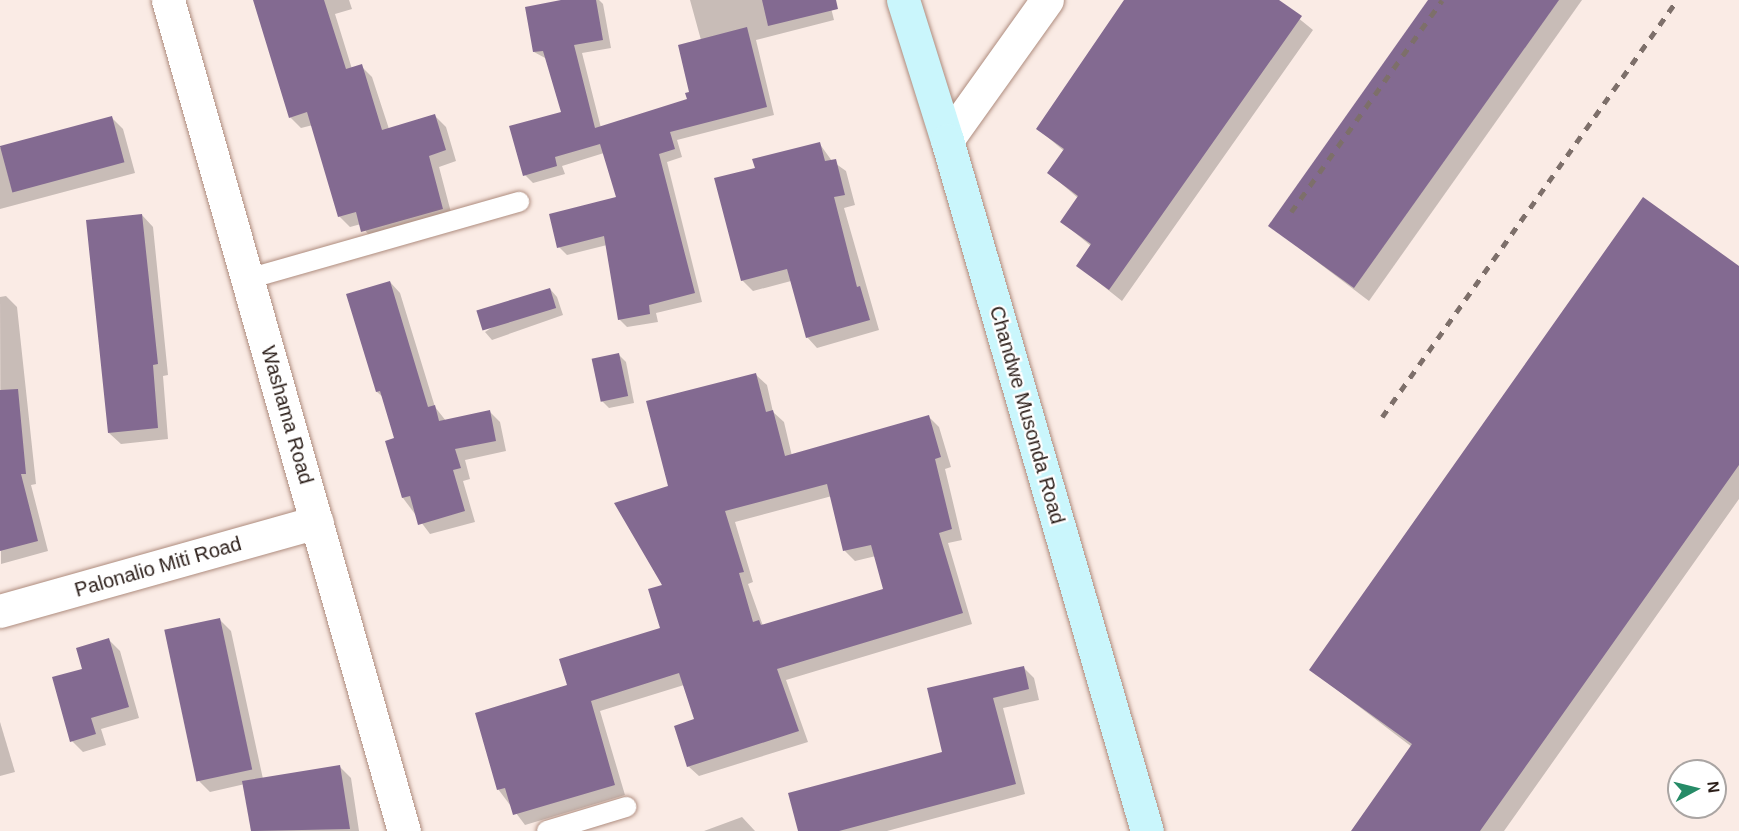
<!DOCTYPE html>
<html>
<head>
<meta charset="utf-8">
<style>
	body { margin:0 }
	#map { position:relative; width:1739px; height:831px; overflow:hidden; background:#faebe5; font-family:Helvetica,sans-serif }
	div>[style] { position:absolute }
	.shadow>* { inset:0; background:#0003 }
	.building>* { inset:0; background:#836a91; transform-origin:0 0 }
	.roads { filter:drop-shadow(0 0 2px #ae8c7e) drop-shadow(0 0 2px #ae8c7e) }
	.lane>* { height:20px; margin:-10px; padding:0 10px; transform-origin:10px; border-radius:10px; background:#fff }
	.street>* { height:33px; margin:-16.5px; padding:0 16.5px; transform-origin:16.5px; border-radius:16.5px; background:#fff }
	.secondary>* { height:33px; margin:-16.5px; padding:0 16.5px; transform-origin:16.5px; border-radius:16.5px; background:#caf6fc }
	.rail>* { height:4.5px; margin-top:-2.25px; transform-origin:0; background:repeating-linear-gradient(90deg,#7d6f6a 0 8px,transparent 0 16px) }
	span { translate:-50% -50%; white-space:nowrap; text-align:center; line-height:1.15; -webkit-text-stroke:4.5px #fff; paint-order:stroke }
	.street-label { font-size:20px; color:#2b1e19 }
	.north { position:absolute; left:1667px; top:759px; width:60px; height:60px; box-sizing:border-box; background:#fff; border:2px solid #aaa5a3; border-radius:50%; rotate:83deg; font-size:16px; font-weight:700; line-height:24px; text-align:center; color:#2b1e19 }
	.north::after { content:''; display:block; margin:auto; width:21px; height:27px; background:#268b67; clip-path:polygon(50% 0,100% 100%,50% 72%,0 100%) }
</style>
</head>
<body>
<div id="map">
	<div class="shadow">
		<div style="clip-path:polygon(255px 0,349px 0,352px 9px,335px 14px,352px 69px,361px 66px,372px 77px,389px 129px,435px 116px,446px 127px,456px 161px,439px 167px,453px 220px,374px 243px,361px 224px,350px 227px,339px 216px,313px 125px,301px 128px,290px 117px)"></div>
		<div style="clip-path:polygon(570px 0,599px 0,603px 4px,611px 48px,582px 53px,601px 128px,689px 100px,701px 40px,690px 0,829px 0,834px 20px,756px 40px,774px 115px,677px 140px,682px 157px,667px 162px,702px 302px,656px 313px,658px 322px,627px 327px,619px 319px,607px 245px,567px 255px,559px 247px,618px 198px,604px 153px,562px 166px,565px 174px,533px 183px,525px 175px,562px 113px,547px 59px,534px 52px)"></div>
		<div style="clip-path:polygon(1127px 0,1276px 0,1313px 30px,1122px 301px,1078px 266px,1091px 246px,1062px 222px,1078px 198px,1049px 173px,1064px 151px,1038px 129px)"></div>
		<div style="clip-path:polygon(1430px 0,1582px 0,1369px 301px,1270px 226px)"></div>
		<div style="clip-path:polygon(112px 118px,123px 129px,135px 173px,0 209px,0 148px)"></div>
		<div style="clip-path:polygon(819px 143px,832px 161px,846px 171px,855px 205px,844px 208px,879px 330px,817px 348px,807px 337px,791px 281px,753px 291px,742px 280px,756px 169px)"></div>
		<div style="clip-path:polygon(142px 215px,153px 227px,168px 375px,163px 376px,168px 439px,121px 444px,109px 433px)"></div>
		<div style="clip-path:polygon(1739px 268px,1739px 499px,1504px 831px,1353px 831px,1412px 747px,1311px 670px)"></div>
		<div style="clip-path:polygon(390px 282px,400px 293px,435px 407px,446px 421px,489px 411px,500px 422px,506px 451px,465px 460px,470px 479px,463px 481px,475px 522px,430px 534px,403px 498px,396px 439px,384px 398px,377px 392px)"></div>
		<div style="clip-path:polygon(550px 289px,557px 297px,563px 315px,492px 340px,485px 332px)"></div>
		<div style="clip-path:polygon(6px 296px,17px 307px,36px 484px,31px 485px,48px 551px,1px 564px,0 297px)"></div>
		<div style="clip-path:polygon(619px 355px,626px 362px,634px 403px,609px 408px,602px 401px)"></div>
		<div style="clip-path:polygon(evenodd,756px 375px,767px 385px,773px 412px,784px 422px,792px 456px,929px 417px,939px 427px,951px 467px,945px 469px,962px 540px,948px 543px,972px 624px,786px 680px,808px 742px,699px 776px,688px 766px,695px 720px,684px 685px,600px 711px,625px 795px,525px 825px,498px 789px,569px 686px,662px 629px,669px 487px,756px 375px,832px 496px,845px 551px,855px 561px,876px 556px,884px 590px,763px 626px,748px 584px,753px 582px,735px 522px,832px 496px)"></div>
		<div style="clip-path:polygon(220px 620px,231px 631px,263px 779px,340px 767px,351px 778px,359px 831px,252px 831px,245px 784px,210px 792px,199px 781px)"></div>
		<div style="clip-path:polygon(109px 640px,120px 651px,139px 718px,101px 729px,106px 745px,83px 752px,72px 741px,84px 670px)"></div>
		<div style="clip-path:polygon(1023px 667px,1034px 678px,1039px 700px,1003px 708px,1025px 794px,887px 831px,800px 831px,944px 753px,929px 690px)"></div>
		<div style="clip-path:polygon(0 722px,15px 772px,0 776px)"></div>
		<div style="clip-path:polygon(742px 817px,755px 831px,704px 831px)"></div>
	</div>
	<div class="building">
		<div style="clip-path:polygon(253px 0,324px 0,346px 69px,362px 64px,382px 130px,435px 114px,446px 150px,429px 156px,443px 209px,361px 232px,356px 212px,338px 217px,307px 112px,289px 118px)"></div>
		<div style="clip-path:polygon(561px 0,596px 0,603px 40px,574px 45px,595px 128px,687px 99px,685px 93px,689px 92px,678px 45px,747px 27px,767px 107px,670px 132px,675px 149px,659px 154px,695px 293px,649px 305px,650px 314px,618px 320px,604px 236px,557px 248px,549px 214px,616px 197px,600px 144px,555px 157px,557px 166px,523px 176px,509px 126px,561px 112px,543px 51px,533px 52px,525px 7px)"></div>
		<div style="clip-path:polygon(762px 0,836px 0,838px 9px,768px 26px)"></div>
		<div style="clip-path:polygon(1124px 0,1279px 0,1302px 16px,1109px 290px,1076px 266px,1091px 244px,1060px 222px,1078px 196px,1047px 173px,1064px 149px,1036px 129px)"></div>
		<div style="clip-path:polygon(1428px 0,1559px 0,1354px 288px,1268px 226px)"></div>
		<div style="left:112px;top:116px;width:48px;height:116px;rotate:75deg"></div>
		<div style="clip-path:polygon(820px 142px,825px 161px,836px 159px,845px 195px,834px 197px,857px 287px,860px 286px,870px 320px,806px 338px,787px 269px,741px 281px,714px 178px,755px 168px,752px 159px)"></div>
		<div style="clip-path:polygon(1643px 197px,1739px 266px,1739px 465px,1480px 831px,1351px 831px,1412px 744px,1309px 670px)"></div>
		<div style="clip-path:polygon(142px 214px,158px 364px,153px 365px,158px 428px,108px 433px,86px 220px)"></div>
		<div style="clip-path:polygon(390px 281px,428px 407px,435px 405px,439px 421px,490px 410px,496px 441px,455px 449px,461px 468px,453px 470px,465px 511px,418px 525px,410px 496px,402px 498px,385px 441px,394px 438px,380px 391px,376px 392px,346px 294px)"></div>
		<div style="left:550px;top:288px;width:21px;height:77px;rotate:73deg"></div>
		<div style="left:619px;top:353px;width:44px;height:28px;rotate:78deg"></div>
		<div style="clip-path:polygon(evenodd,756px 373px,766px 412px,773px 410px,785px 456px,929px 415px,941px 457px,935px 459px,952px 529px,939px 533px,963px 613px,777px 669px,799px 731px,687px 767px,674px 726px,694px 719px,679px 673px,591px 701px,615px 785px,513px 815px,505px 788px,497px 790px,475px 713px,567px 685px,559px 659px,660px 628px,648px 589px,662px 585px,614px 503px,668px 486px,646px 401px,756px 373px,827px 484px,843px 551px,871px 545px,883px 589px,761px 625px,759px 620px,753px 622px,739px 573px,744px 572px,725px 511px,827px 484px)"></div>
		<div style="clip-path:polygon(18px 389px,26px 474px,21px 474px,38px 541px,0 551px,0 390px)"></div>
		<div style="left:220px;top:618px;width:155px;height:57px;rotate:78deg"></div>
		<div style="clip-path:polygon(109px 638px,129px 707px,91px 718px,96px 734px,70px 742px,52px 677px,82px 669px,76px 648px)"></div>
		<div style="clip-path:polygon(1024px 666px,1029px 689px,993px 698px,1016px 784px,839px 831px,798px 831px,788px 793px,942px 752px,927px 688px)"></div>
		<div style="clip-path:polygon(340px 765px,350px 829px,251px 831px,242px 781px)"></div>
	</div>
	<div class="roads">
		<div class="lane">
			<div style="left:248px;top:279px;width:282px;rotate:-15.9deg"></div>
			<div style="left:547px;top:831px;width:83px;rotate:-16.9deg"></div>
		</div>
		<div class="street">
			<div style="left:168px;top:0;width:864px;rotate:74.15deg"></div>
			<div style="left:947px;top:140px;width:172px;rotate:-54.5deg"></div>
			<div style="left:0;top:611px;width:329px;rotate:-15.7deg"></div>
		</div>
		<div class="secondary">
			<div style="left:903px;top:0;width:147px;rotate:72.6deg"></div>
			<div style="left:947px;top:140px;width:719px;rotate:73.86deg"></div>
		</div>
	</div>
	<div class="rail">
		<div style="left:1291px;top:212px;width:260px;rotate:-54.5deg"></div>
		<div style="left:1382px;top:417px;width:511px;rotate:-54.72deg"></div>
	</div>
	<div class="street-label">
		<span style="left:287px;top:415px;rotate:74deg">Washama Road</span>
		<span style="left:1027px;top:415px;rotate:74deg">Chandwe Musonda Road</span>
		<span style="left:158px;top:567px;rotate:-16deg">Palonalio Miti Road</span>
	</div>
	<div class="north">N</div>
</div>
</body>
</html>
